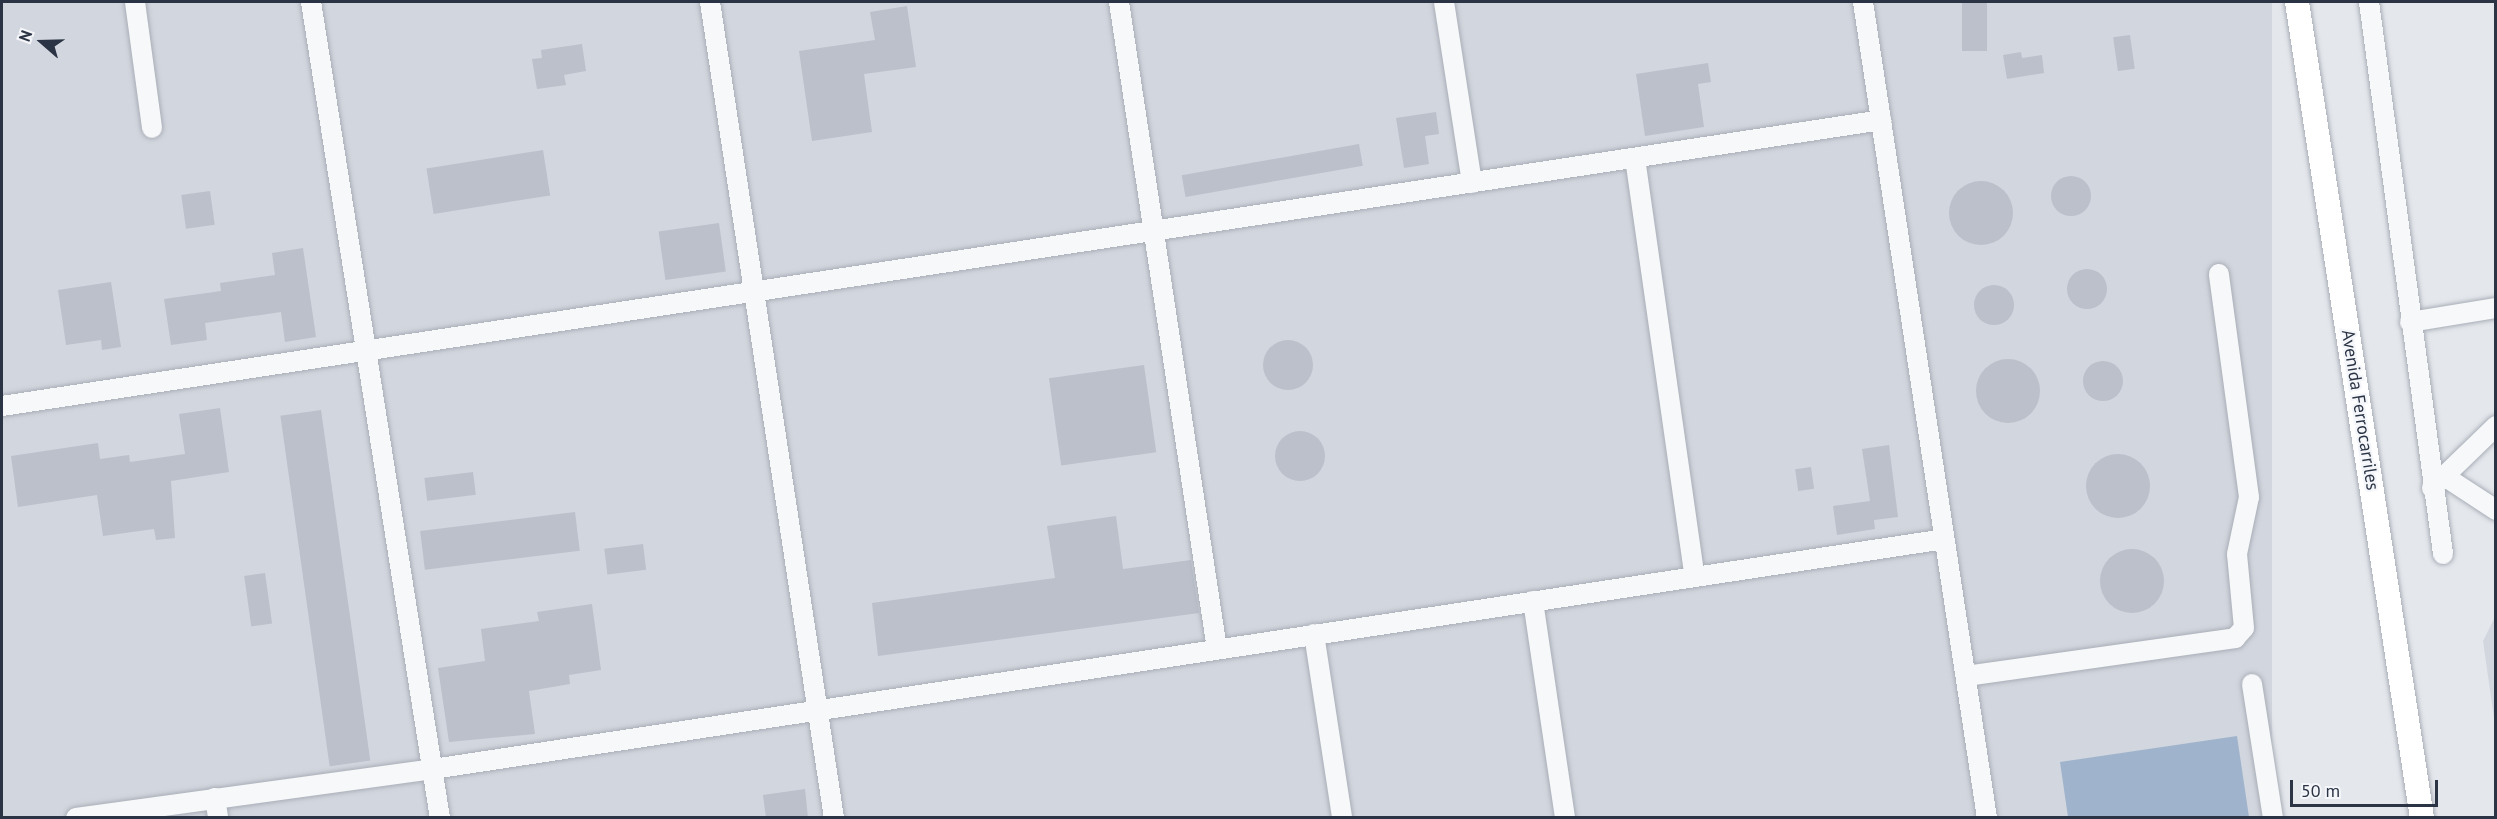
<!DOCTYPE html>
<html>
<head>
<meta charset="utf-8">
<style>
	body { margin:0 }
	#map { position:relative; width:2497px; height:819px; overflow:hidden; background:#e4e7ec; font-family:"PT Sans",sans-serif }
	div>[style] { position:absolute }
	.built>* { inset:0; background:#d2d6de; transform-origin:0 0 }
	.water>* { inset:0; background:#9fb4cc }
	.building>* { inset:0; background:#bbc0ca; transform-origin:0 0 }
	.round { border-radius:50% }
	.roads { filter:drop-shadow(0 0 2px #a9aeb7) drop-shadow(0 0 2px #a9aeb7) }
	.minor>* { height:20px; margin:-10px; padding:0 10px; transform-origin:10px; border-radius:10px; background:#f7f8fa }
	.major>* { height:24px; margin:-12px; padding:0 12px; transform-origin:12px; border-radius:12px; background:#fff }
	span { translate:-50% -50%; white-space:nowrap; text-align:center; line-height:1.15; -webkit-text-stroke:4.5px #f4f6f9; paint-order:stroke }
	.street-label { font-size:18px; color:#2b3445 }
	.frame { position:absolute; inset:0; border:3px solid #2b3445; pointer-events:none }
	.north { position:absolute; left:12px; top:12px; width:60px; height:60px; -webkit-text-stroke:4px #f4f6f9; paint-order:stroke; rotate:290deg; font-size:16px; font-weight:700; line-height:24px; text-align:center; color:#2b3445 }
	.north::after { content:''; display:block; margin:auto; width:21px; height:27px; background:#2b3445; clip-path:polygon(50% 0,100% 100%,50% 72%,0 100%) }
	.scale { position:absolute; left:2290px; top:780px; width:148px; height:27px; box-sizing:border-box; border:3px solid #2b3445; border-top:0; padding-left:8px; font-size:18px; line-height:21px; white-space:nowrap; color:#2b3445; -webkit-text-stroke:4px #f4f6f9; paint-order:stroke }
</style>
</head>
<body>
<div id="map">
	<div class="built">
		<div style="left:2px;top:2px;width:2270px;height:816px"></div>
		<div style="clip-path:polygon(2495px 617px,2495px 725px,2483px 641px)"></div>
	</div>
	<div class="water">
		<div style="clip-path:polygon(2237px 736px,2249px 817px,2068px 817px,2060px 762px)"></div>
	</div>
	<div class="building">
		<div style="left:1962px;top:2px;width:25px;height:49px"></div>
		<div style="clip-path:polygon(907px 6px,916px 67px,864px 74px,872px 132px,812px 141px,799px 51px,875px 40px,870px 12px)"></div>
		<div style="left:2130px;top:35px;width:34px;height:17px;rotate:82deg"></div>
		<div style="clip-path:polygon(582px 44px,586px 71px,564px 75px,566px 85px,537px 89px,532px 59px,542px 58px,541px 50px)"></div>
		<div style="clip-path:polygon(2021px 52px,2022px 58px,2042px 55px,2044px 73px,2007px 79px,2003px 55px)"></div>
		<div style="clip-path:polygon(1708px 63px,1711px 82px,1698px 84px,1704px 127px,1645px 136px,1636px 74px)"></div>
		<div style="clip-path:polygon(1436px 112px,1439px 134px,1425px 136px,1429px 164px,1404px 168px,1396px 118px)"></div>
		<div style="left:1359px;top:144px;width:22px;height:180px;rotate:80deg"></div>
		<div style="left:543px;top:150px;width:46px;height:118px;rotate:81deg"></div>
		<div class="round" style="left:2051px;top:176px;width:40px;height:40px"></div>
		<div class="round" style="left:1949px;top:181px;width:64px;height:64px"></div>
		<div style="left:210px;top:191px;width:34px;height:29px;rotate:82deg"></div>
		<div style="left:719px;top:223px;width:49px;height:61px;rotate:82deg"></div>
		<div style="clip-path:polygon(303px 248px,316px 337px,285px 342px,281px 312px,205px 323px,207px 340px,171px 345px,164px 299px,221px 291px,220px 283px,275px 275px,272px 253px)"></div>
		<div class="round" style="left:2067px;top:269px;width:40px;height:40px"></div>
		<div style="clip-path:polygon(111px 282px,121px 347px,102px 350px,101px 340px,66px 345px,58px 290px)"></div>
		<div class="round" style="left:1974px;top:285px;width:40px;height:40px"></div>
		<div class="round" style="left:1263px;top:340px;width:50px;height:50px"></div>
		<div class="round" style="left:1976px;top:359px;width:64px;height:64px"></div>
		<div class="round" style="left:2083px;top:361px;width:40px;height:40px"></div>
		<div style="left:1144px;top:365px;width:88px;height:96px;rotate:82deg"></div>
		<div style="clip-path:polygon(220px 408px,229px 472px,171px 481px,175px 538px,156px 540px,154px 529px,103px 536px,97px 495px,18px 507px,11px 456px,98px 443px,100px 459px,129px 455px,130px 462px,185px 454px,179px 414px)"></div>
		<div style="left:321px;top:410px;width:354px;height:41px;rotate:82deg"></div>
		<div class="round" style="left:1275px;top:431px;width:50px;height:50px"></div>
		<div style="clip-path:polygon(1889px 445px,1898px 517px,1874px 520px,1875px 529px,1837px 535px,1833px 506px,1870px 501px,1862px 449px)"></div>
		<div class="round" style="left:2086px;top:454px;width:64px;height:64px"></div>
		<div style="left:1811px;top:467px;width:22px;height:16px;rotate:82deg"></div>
		<div style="left:473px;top:472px;width:23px;height:49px;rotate:83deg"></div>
		<div style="left:575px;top:512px;width:39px;height:156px;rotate:83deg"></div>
		<div style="clip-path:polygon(1116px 516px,1123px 569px,1191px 560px,1199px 613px,878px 656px,872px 603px,1055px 578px,1047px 526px)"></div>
		<div style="left:643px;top:544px;width:26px;height:39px;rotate:83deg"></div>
		<div class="round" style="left:2100px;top:549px;width:64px;height:64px"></div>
		<div style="left:265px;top:573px;width:51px;height:21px;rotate:82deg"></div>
		<div style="clip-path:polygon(592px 604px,601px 670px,569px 675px,570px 684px,529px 691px,535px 734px,449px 742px,438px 668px,485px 661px,481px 629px,539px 621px,537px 612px)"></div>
		<div style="clip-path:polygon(805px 789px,808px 818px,766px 818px,763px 795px)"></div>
	</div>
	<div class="roads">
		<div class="minor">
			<div style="left:135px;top:2px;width:127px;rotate:82.3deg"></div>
			<div style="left:311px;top:2px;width:826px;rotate:81.02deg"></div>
			<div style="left:710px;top:2px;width:825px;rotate:81.36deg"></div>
			<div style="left:1119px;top:2px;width:654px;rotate:81.39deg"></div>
			<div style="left:1444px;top:2px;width:183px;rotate:81.2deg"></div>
			<div style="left:1863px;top:2px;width:825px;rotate:81.36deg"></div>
			<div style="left:2369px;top:2px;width:557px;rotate:82.36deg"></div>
			<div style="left:1635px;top:158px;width:423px;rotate:81.9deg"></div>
			<div style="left:2410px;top:322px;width:87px;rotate:-9.2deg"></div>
			<div style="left:2px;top:406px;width:1901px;rotate:-8.65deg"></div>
			<div style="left:2444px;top:476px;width:62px;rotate:33.2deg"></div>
			<div style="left:2432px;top:488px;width:89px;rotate:-44.1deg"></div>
			<div style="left:1533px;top:601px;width:219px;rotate:81.6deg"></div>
			<div style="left:1314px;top:634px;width:186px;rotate:81.3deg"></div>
			<div style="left:1966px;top:676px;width:272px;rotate:-8deg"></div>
			<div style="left:2235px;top:638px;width:13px;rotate:-48deg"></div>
			<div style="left:2244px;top:628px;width:74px;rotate:-95.4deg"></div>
			<div style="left:2237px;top:554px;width:58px;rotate:-78.1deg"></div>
			<div style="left:2249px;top:497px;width:225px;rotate:-97.7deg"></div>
			<div style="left:2252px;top:684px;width:136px;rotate:81.1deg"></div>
			<div style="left:215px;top:798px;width:20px;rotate:81deg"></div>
			<div style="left:76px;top:818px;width:360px;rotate:-7.8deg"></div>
			<div style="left:433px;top:769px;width:1529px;rotate:-8.65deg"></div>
		</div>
		<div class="major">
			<div style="left:2297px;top:2px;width:826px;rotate:81.29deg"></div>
		</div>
	</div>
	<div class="street-label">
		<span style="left:2360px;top:410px;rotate:81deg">Avenida Ferrocarriles</span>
	</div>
	<div class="frame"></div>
	<div class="north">N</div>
	<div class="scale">50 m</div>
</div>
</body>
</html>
